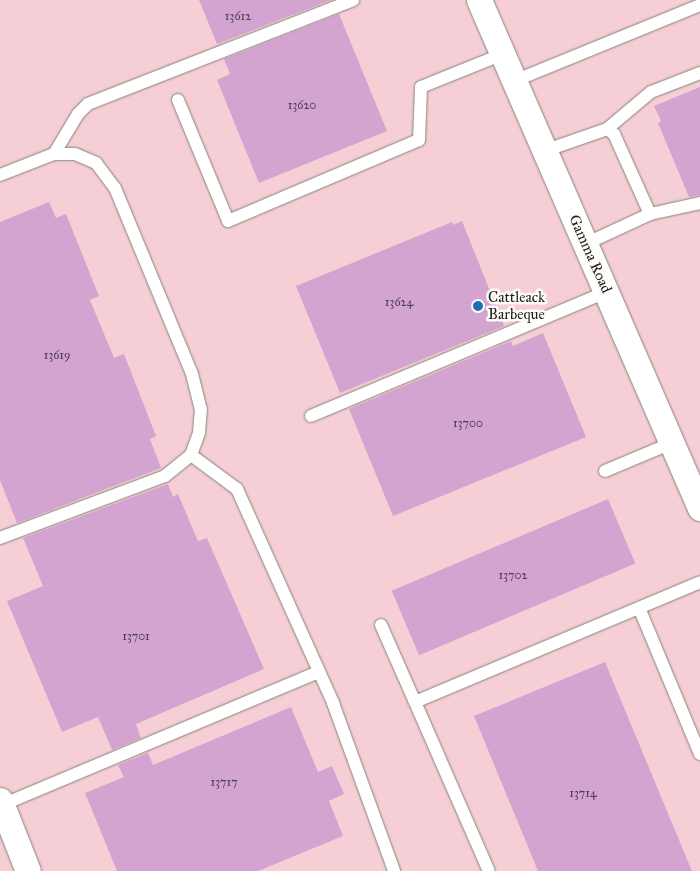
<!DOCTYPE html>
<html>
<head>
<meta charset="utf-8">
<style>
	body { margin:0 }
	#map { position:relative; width:700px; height:871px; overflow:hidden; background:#f5ead5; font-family:"IM FELL Great Primer",serif }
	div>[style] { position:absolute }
	.built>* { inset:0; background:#f6cfd6; transform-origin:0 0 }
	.building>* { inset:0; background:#d4a4d1; transform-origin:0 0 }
	.roads { filter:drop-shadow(0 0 1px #888378) drop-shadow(0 0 1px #888378) }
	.lane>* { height:12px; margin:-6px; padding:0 6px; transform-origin:6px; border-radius:6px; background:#fff }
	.street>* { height:25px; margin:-12.5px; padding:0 12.5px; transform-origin:12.5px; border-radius:12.5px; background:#fff }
	.dots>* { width:14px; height:14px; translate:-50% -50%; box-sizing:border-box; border:2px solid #fdfcf7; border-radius:50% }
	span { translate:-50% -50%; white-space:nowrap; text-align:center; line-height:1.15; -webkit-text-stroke:5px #fdfcf7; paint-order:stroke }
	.number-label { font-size:12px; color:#4a3e49 }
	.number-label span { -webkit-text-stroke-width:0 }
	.street-label { font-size:15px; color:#1c1c1c }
	.poi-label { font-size:15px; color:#1c1c1c }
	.left { translate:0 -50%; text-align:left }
</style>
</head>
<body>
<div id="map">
	<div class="built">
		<div style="left:0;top:0;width:700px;height:871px"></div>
	</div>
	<div class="building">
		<div style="clip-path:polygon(199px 0,331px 0,217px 44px)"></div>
		<div style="clip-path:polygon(339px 14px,387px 131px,259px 183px,217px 80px,230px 74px,224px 59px)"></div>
		<div style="clip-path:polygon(700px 87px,700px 195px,689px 197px,658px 123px,661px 121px,654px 106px)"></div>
		<div style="clip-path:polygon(49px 202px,56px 218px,66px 214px,99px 296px,90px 300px,114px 358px,124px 354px,156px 436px,150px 439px,161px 468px,17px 523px,0 480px,0 222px)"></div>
		<div style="clip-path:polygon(462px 221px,504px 326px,340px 393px,296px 286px,452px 222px,453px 225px)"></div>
		<div style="clip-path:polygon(543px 333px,586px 437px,393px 516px,349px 409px,511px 341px,513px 346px)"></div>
		<div style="clip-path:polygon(168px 484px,173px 497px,178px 494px,198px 541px,207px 538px,264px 669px,136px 724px,141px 738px,112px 750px,98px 717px,62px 732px,7px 601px,43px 586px,23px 538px)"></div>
		<div style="left:608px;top:499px;width:70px;height:235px;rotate:67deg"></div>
		<div style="clip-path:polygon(605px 662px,692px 871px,538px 871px,474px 716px)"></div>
		<div style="clip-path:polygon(291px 707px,318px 772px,332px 766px,344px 794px,329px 801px,343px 836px,258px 871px,117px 871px,85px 793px,124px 777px,118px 765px,148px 753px,153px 765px)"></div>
	</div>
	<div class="roads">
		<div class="lane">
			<div style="left:514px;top:81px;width:201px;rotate:-22.2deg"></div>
			<div style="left:178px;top:100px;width:131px;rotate:67.5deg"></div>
			<div style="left:228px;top:221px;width:207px;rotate:-23deg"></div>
			<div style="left:419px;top:140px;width:53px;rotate:-87.8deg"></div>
			<div style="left:421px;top:87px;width:88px;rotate:-21.9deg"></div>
			<div style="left:607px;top:129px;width:57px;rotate:-40.1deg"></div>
			<div style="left:651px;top:92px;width:53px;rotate:-21.2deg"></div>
			<div style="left:544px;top:151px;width:67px;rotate:-19.2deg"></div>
			<div style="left:607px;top:129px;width:9px;rotate:36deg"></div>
			<div style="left:614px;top:134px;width:88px;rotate:65.8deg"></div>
			<div style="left:650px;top:214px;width:72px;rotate:155.2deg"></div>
			<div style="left:54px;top:154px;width:47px;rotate:-59deg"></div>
			<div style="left:78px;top:114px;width:14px;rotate:-45deg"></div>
			<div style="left:88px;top:104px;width:285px;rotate:-21.4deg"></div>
			<div style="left:0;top:175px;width:58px;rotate:-21.3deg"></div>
			<div style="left:54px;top:154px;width:21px"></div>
			<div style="left:75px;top:154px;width:23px;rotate:23deg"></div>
			<div style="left:96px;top:163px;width:31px;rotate:53deg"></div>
			<div style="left:115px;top:188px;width:201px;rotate:67.5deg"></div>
			<div style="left:192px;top:374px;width:36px;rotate:76deg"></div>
			<div style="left:201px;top:409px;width:24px;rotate:95deg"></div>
			<div style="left:199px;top:433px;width:23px;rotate:110deg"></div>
			<div style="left:191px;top:455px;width:33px;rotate:141deg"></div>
			<div style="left:165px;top:476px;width:176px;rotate:159.4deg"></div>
			<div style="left:650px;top:214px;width:51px;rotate:-12.4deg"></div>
			<div style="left:311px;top:416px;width:320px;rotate:-22.8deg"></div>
			<div style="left:191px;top:455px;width:57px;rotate:36.5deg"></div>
			<div style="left:237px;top:489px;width:235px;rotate:65.8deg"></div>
			<div style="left:333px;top:703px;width:179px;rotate:70deg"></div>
			<div style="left:605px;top:471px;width:73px;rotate:-22.7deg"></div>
			<div style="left:640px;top:610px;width:156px;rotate:67.4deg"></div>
			<div style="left:381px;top:625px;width:84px;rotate:66.2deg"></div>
			<div style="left:415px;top:702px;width:309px;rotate:-22.8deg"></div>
			<div style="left:415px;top:702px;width:184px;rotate:66.4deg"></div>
			<div style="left:2px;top:805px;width:344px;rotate:-22.8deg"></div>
		</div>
		<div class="street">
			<div style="left:479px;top:0;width:554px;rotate:66.49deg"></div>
			<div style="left:0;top:800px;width:76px;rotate:68.5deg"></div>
		</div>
	</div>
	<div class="dots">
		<div style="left:478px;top:306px;background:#1f6fb2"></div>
	</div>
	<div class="number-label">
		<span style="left:238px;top:17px">13612</span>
		<span style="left:302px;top:106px">13620</span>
		<span style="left:399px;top:303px">13624</span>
		<span style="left:57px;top:356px">13619</span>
		<span style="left:468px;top:424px">13700</span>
		<span style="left:513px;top:576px">13702</span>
		<span style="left:136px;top:637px">13701</span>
		<span style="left:224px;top:783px">13717</span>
		<span style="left:583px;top:794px">13714</span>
	</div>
	<div class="street-label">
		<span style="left:590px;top:254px;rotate:66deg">Gamma Road</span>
	</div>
	<div class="poi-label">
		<span class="left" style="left:488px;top:306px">Cattleack<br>Barbeque</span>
	</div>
</div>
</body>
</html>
